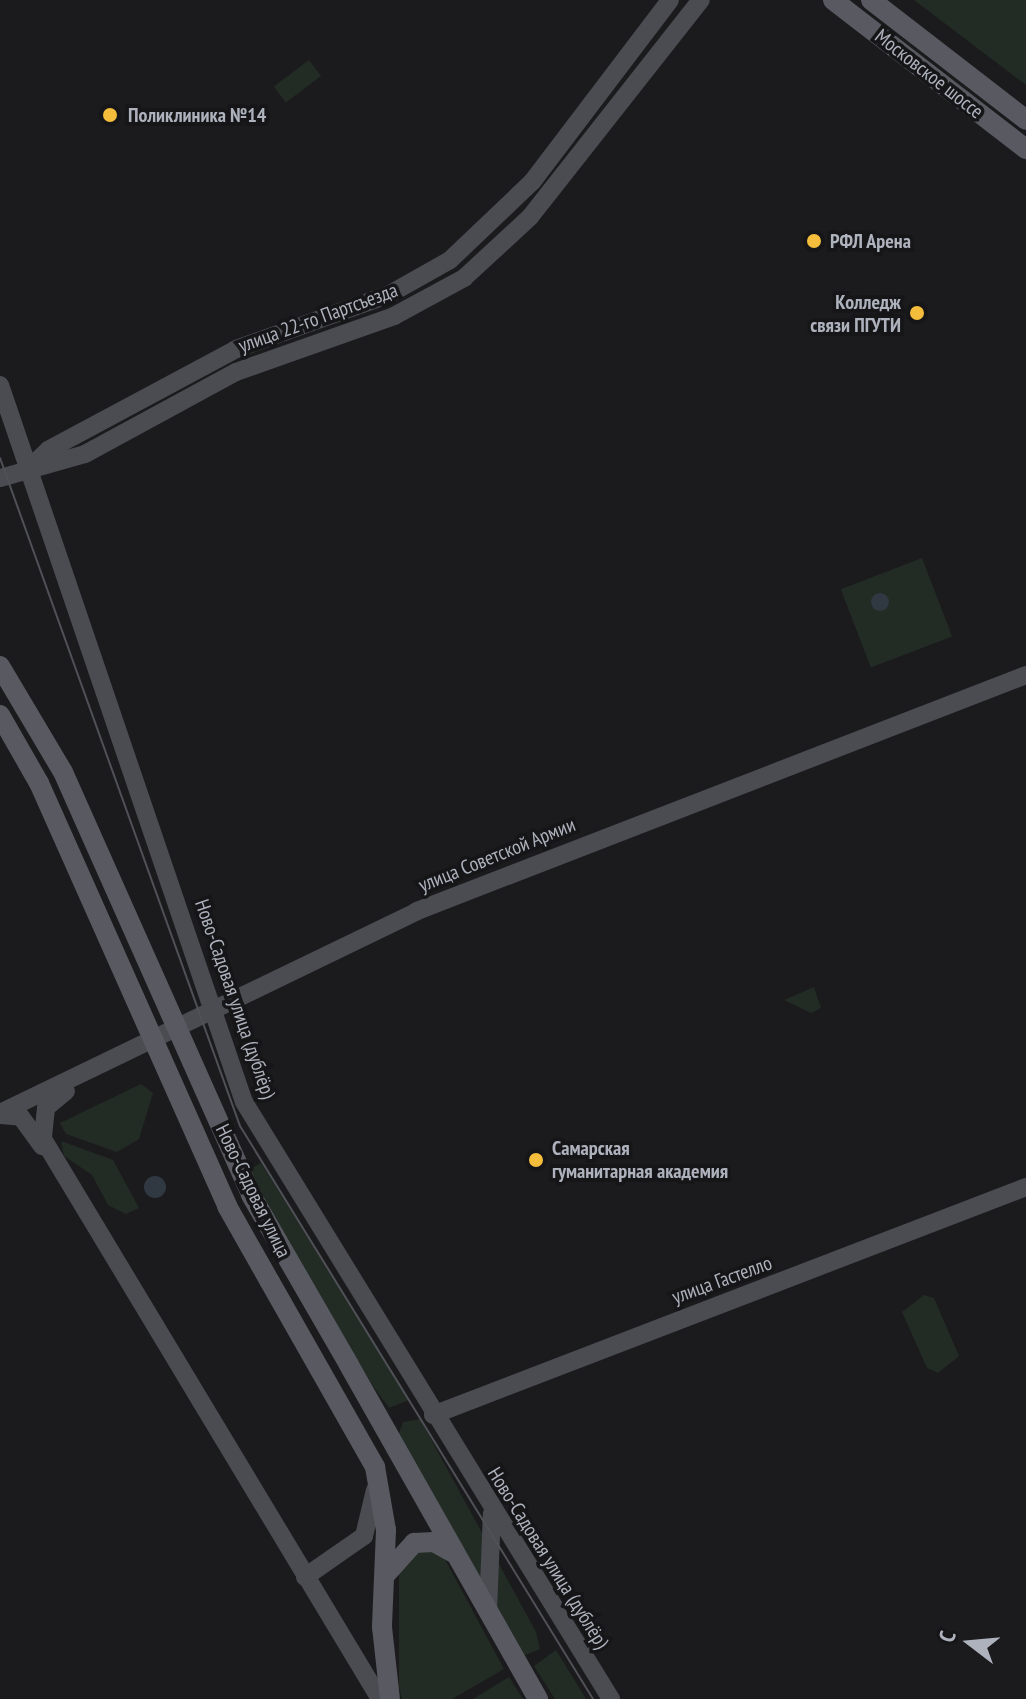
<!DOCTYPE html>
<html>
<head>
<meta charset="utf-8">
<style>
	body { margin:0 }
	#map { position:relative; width:1026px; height:1699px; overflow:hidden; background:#1b1b1d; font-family:"PT Sans Narrow",sans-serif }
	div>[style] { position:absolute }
	.green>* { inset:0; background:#222c24; transform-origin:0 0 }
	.water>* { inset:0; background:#303942 }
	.round { border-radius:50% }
	.secondary>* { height:18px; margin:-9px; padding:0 9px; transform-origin:9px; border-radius:9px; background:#4a4c52 }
	.primary>* { height:20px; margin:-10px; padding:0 10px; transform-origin:10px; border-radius:10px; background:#585961 }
	.tram>* { height:2px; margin:-1px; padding:0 1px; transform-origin:1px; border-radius:1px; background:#4f5157 }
	.primary-bridge>* { height:20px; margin:-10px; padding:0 10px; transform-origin:10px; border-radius:10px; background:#585961 }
	.dots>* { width:22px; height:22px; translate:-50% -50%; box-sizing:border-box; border:4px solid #161618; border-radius:50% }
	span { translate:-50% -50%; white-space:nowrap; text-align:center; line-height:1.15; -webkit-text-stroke:7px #161618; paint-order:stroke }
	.street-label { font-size:20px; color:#adb2bd }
	.poi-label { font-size:20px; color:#adb2bd; font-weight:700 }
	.left { translate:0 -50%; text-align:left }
	.right { translate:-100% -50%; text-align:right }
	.north { position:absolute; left:930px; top:1603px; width:80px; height:80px; -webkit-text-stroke:6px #161618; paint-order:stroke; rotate:286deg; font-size:22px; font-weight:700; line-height:32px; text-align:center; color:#adb2bd }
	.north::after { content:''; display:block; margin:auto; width:28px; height:36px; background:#adb2bd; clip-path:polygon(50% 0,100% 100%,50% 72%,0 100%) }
</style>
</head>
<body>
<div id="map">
	<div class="green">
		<div style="clip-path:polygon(914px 0,1026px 0,1026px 85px)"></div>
		<div style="left:309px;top:60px;width:20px;height:44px;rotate:53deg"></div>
		<div style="left:922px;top:558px;width:84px;height:87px;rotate:69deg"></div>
		<div style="clip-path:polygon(814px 987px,821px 1008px,811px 1013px,784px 1000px)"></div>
		<div style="clip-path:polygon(141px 1084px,153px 1093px,139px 1139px,117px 1152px,66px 1134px,60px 1123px)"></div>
		<div style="clip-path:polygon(61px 1141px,113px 1160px,139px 1208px,126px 1214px,108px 1205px,92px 1175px,64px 1156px)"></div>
		<div style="clip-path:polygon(261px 1163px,409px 1400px,389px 1408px,373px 1386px,257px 1191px,249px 1170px)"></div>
		<div style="clip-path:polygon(924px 1295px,934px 1298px,959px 1356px,938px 1373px,927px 1368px,902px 1312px)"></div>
		<div style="clip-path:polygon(420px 1419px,536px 1632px,540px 1649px,523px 1656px,397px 1439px,403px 1422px)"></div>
		<div style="clip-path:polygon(424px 1547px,441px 1552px,504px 1669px,452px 1699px,402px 1699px,399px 1687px,399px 1564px)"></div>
		<div style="clip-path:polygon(556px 1650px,586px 1699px,555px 1699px,534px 1666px)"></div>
		<div style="clip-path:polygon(509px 1677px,523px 1699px,473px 1699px)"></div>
	</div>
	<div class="water">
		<div class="round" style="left:871px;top:593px;width:18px;height:18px"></div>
		<div class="round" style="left:144px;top:1176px;width:22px;height:22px"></div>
	</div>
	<div class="secondary">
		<div style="left:0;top:385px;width:757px;rotate:71.21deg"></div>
		<div style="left:244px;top:1102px;width:701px;rotate:58.42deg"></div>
		<div style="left:29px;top:468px;width:26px;rotate:-43deg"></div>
		<div style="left:48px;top:450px;width:213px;rotate:-28.2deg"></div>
		<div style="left:236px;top:349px;width:161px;rotate:-19.6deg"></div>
		<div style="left:388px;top:295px;width:71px;rotate:-29.4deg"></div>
		<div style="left:450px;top:260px;width:113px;rotate:-43.6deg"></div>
		<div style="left:532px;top:182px;width:228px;rotate:-52.8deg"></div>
		<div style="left:0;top:478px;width:88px;rotate:-15.8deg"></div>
		<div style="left:85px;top:454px;width:172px;rotate:-28.5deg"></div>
		<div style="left:236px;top:372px;width:168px;rotate:-19.5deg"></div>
		<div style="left:394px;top:316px;width:80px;rotate:-28.5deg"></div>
		<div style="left:464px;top:278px;width:90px;rotate:-42.7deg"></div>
		<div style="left:530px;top:217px;width:276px;rotate:-51.8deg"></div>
		<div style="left:66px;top:1091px;width:26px;rotate:140deg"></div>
		<div style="left:46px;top:1108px;width:31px;rotate:96deg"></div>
		<div style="left:43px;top:1139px;width:654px;rotate:58.96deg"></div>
		<div style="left:0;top:1113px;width:463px;rotate:-25.8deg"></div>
		<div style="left:417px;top:911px;width:653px;rotate:-21.18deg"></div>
		<div style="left:0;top:1115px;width:21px;rotate:5deg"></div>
		<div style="left:21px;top:1117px;width:36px;rotate:54deg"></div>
		<div style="left:433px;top:1415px;width:635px;rotate:-21.03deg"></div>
		<div style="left:305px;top:1577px;width:72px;rotate:-34.8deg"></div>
		<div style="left:364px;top:1536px;width:47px;rotate:-76.6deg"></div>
		<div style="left:488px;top:1611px;width:98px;rotate:-87.7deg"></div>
	</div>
	<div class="primary">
		<div style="left:833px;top:0;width:244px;rotate:37.7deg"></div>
		<div style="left:871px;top:0;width:196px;rotate:37.7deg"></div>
		<div style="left:270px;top:1282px;width:213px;rotate:60.4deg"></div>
		<div style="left:375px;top:1467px;width:64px;rotate:80.1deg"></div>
		<div style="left:386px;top:1530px;width:97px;rotate:92.4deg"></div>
		<div style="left:382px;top:1627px;width:72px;rotate:83.7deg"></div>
		<div style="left:349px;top:1365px;width:384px;rotate:60.5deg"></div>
		<div style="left:386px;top:1574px;width:42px;rotate:-47.9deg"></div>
		<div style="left:414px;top:1543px;width:20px;rotate:-3deg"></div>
		<div style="left:434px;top:1542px;width:21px;rotate:29deg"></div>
	</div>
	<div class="tram">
		<div style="left:0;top:458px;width:710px;rotate:70.24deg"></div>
		<div style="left:240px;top:1126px;width:673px;rotate:58.36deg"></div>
	</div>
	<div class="primary-bridge">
		<div style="left:0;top:666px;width:123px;rotate:59.3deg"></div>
		<div style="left:63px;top:772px;width:463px;rotate:66deg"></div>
		<div style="left:251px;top:1195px;width:196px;rotate:60deg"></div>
		<div style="left:0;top:715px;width:78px;rotate:60.2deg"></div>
		<div style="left:39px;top:783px;width:463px;rotate:66deg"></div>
		<div style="left:227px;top:1206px;width:87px;rotate:60.5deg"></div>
	</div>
	<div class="dots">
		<div style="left:110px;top:115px;background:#f4bd3c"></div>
		<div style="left:814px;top:241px;background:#f4bd3c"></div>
		<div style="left:917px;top:313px;background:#f4bd3c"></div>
		<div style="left:536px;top:1160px;background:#f4bd3c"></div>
	</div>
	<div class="street-label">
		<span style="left:929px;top:74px;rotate:38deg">Московское шоссе</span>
		<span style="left:318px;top:318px;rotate:-20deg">улица 22-го Партсъезда</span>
		<span style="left:497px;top:855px;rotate:-22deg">улица Советской Армии</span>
		<span style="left:235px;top:999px;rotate:71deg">Ново-Садовая улица (дублёр)</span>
		<span style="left:253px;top:1191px;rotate:64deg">Ново-Садовая улица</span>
		<span style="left:722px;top:1280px;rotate:-20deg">улица Гастелло</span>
		<span style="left:548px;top:1558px;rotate:58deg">Ново-Садовая улица (дублёр)</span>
	</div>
	<div class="poi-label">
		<span class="left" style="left:128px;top:115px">Поликлиника №14</span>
		<span class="left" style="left:830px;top:241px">РФЛ Арена</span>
		<span class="right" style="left:901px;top:314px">Колледж<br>связи ПГУТИ</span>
		<span class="left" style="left:552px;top:1160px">Самарская<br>гуманитарная академия</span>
	</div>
	<div class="north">С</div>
</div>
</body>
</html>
